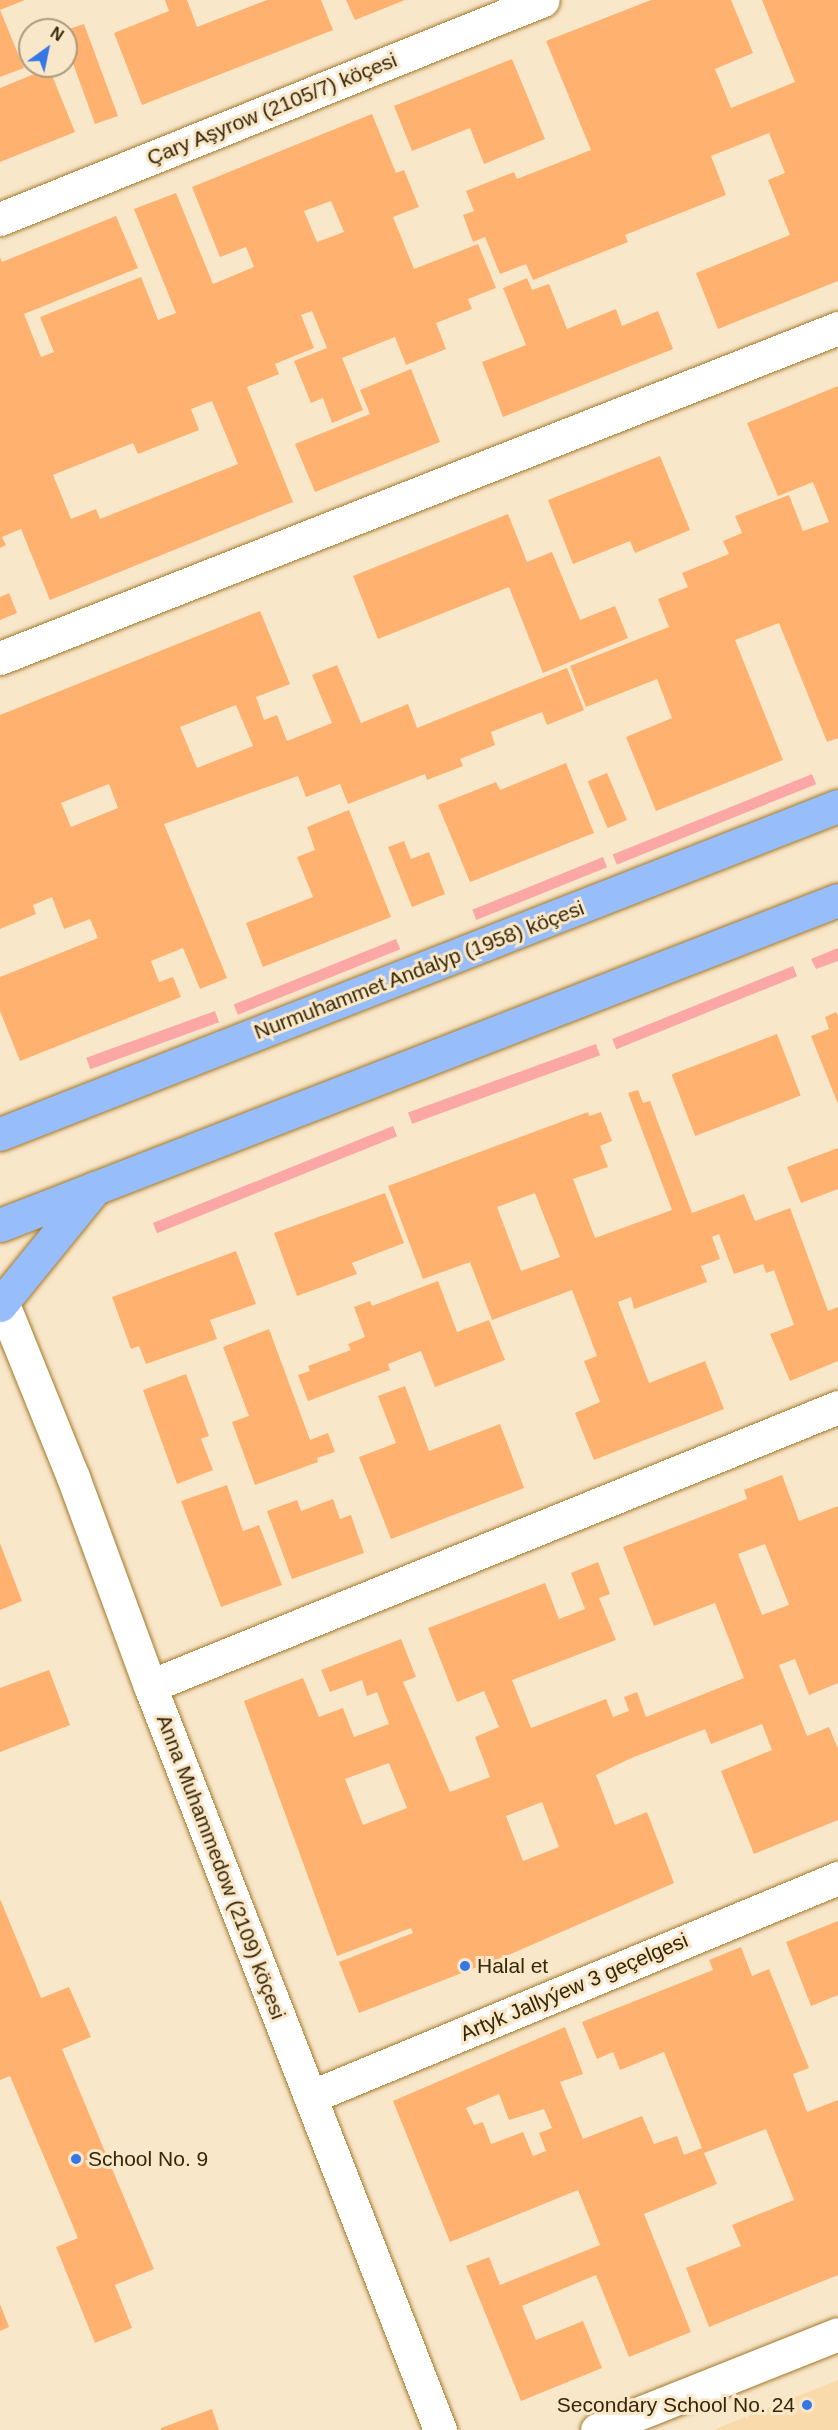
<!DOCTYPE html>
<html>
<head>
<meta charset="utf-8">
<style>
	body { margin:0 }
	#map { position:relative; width:838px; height:2430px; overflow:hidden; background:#f9e7ca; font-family:Arial,sans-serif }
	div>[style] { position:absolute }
	.built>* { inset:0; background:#f9dbab }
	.green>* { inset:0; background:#fba7a6; transform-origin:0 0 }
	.building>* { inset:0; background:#ffb16f; transform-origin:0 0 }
	.roads { filter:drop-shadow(0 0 2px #a3792a) drop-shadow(0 0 2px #a3792a) }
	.street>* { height:33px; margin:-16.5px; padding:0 16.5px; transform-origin:16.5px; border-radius:16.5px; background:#fff }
	.primary>* { height:33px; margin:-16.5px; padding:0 16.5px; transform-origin:16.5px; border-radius:16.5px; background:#97bdfb }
	.dots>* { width:16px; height:16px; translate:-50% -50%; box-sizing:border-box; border:3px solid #f9e7ca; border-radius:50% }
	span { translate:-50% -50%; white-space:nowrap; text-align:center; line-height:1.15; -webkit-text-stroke:6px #f9e7ca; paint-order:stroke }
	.street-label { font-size:21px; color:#372604 }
	.poi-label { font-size:21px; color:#372604 }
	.left { translate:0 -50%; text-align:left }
	.right { translate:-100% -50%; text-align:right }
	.north { position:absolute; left:18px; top:18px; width:60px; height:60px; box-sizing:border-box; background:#f9e7ca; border:2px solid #ab9a7b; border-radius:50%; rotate:33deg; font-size:16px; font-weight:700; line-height:24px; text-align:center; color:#372604 }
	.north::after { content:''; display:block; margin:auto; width:21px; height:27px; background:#3477e5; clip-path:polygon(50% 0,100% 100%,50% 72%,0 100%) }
</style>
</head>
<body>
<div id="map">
	<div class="built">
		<div style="clip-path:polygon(838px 2380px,838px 2430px,713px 2430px)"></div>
	</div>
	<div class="green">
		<div style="left:812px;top:774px;width:11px;height:215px;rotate:68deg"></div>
		<div style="left:603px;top:857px;width:11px;height:141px;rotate:68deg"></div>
		<div style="left:396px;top:939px;width:11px;height:175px;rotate:68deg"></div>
		<div style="clip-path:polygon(838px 948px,838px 961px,816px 969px,811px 959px)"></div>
		<div style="left:793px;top:966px;width:11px;height:195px;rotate:68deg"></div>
		<div style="left:215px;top:1011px;width:12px;height:137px;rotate:70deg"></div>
		<div style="left:596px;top:1044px;width:12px;height:200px;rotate:70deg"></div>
		<div style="left:393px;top:1126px;width:11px;height:259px;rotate:68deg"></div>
	</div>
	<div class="building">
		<div style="clip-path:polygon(0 0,25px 0,0 10px,24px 68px,0 77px)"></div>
		<div style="clip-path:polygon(165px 0,187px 0,197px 27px,267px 0,321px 0,333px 30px,142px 105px,114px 33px,169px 11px)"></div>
		<div style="clip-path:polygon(346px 0,405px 0,355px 20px)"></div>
		<div style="clip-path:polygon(651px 0,731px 0,753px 53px,715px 69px,731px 108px,795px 82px,762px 0,838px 0,838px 281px,718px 329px,696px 273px,790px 235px,768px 180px,785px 173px,769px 133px,711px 156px,726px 195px,625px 235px,628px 242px,533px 280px,526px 264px,500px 274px,485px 237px,473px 242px,463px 215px,474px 211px,466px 191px,514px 172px,517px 179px,591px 150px,546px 41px)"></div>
		<div style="clip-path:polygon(84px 24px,118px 116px,95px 124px,66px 44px,66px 30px)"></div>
		<div style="clip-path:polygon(512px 59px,545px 139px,484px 164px,470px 128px,412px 151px,394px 106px)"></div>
		<div style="clip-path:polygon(49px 68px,75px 132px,0 162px,0 88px)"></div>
		<div style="clip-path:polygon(evenodd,372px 114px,396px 173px,404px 170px,419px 207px,393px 217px,414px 269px,478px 244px,496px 288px,468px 299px,472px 309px,436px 323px,446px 349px,406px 365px,395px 337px,342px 358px,363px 410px,332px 423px,323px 398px,311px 403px,294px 361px,327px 348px,312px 311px,301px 315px,314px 348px,275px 364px,279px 374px,247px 387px,293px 502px,50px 600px,21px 529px,2px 537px,6px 545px,0 548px,0 257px,2px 262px,116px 216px,138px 268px,24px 314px,41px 357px,54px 352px,40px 317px,141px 277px,158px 320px,176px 313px,134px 209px,176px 193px,213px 284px,254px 267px,246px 247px,220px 257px,192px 187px,372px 114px,331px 201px,344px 232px,317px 242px,304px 211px,331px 201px,372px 114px,212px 401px,238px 464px,100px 519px,96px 509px,71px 519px,53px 475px,133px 443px,138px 454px,199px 430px,191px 409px,212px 401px)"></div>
		<div style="clip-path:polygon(527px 278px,532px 290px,549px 284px,567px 329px,616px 309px,622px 326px,658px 311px,673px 349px,503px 417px,482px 362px,526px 345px,503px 288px)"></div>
		<div style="clip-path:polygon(411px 369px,440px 442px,315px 492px,295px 444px,370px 414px,360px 390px)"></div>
		<div style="clip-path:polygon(838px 386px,838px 738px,827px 742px,779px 623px,735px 640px,783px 760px,656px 811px,626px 737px,672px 718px,657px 679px,586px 707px,570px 666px,669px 627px,658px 599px,688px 587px,682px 573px,729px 554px,723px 541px,742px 533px,735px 516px,789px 495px,803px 531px,829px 522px,813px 482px,778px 496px,747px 423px)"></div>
		<div style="clip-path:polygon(660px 456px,690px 530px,635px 553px,630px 541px,573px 564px,548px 500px)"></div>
		<div style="clip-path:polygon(508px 514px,527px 562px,552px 552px,580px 620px,615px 606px,628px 638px,543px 673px,509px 587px,378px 639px,353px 576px)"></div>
		<div style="clip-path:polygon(9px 593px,17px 613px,0 620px,0 597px)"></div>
		<div style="clip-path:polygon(evenodd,260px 611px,290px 684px,256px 697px,264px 720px,277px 715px,287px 741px,332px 723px,312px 675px,337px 665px,361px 723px,408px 704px,417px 728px,567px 668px,584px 710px,547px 725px,542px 712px,491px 732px,495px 745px,460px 759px,463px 766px,427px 780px,425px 774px,348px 804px,340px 784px,306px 797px,298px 776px,164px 824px,227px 978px,200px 989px,183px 948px,151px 961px,159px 982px,173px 977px,181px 997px,20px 1061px,0 1011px,0 977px,98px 938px,90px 919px,64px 929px,52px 897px,33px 905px,36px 914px,0 929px,0 715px,260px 611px,236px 705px,253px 746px,197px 768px,180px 727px,236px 705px,260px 611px,109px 784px,118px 808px,71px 827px,61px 803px,109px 784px)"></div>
		<div style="clip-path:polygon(566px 763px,594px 833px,470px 882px,438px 805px,496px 782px,500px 790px)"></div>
		<div style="left:607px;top:773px;width:51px;height:21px;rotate:67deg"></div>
		<div style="clip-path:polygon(349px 810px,391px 917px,263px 967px,246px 923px,313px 897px,297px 857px,315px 850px,307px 827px)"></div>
		<div style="clip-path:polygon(404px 841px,411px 859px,429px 852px,445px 894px,412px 907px,388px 847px)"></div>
		<div style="clip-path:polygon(836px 1012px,838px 1016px,838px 1104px,811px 1036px,829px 1029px,825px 1017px)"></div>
		<div style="left:777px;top:1034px;width:66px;height:113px;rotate:69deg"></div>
		<div style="clip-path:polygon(evenodd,638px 1090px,643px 1103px,650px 1101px,692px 1213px,744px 1194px,755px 1221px,790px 1208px,828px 1311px,838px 1307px,838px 1361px,790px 1381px,770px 1334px,794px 1325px,774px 1270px,766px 1273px,763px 1264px,734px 1274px,719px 1234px,712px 1237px,720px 1259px,701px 1266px,707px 1282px,634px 1309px,631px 1297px,618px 1302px,649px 1383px,705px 1361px,724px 1409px,594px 1460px,575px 1413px,600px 1402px,584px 1361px,597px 1356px,572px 1290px,492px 1320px,470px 1262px,423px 1279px,388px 1186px,588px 1112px,589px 1116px,601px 1112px,612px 1141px,600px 1146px,608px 1167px,573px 1179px,595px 1238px,672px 1210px,628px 1093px,638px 1090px,535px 1193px,560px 1257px,521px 1271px,497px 1207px,535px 1193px)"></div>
		<div style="clip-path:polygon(838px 1148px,838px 1189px,801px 1203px,787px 1167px)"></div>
		<div style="clip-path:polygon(385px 1193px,404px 1243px,352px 1263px,357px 1274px,297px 1296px,274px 1233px)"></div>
		<div style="clip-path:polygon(236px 1251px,256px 1304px,210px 1320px,217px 1339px,146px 1364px,139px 1346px,131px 1349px,112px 1297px)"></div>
		<div style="clip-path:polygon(438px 1281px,457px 1332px,489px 1320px,505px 1360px,435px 1387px,421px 1351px,388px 1364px,390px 1370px,308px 1401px,298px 1375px,310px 1371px,308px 1366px,351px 1350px,348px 1344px,365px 1337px,354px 1307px,370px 1301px,372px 1306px)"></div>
		<div style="clip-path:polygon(269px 1329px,310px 1440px,328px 1433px,335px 1452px,317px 1458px,318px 1462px,255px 1485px,232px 1422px,249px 1416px,223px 1347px)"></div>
		<div style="clip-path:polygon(186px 1374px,209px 1436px,201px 1439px,213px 1470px,177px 1484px,143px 1390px)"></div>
		<div style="clip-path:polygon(405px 1386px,429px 1451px,500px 1424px,524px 1488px,391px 1539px,359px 1457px,396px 1443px,378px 1396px)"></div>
		<div style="clip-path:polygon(evenodd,782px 1475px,799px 1521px,838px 1506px,838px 1683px,809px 1695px,795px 1659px,779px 1665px,807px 1736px,829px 1727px,838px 1749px,838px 1820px,754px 1854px,721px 1771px,772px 1750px,762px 1724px,711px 1744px,705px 1729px,629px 1759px,596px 1775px,615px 1825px,647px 1812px,674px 1883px,513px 1953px,359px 2013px,339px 1962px,413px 1933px,411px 1928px,337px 1956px,244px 1701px,303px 1678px,319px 1717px,343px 1708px,354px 1737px,389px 1724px,377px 1692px,367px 1696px,362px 1680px,330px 1692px,321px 1670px,401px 1639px,416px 1677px,403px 1682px,450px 1792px,490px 1777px,475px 1737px,499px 1727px,484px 1691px,457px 1702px,428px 1628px,545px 1583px,559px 1619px,585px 1609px,571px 1573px,598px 1562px,610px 1594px,599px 1598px,616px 1640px,512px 1680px,531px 1728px,606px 1699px,613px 1717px,629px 1711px,624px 1697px,637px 1692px,646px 1717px,744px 1678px,715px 1603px,654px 1626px,623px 1547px,747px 1499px,744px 1490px,782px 1475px,765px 1544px,789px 1605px,762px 1615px,738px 1554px,765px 1544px,782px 1475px,389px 1763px,407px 1808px,363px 1825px,345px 1779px,389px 1763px,782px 1475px,542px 1802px,559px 1847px,523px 1861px,506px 1816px,542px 1802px)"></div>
		<div style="clip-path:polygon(227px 1485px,243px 1531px,259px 1525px,282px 1585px,221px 1607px,181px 1501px)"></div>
		<div style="clip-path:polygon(333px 1499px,340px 1519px,351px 1515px,364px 1553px,292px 1579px,267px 1511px,297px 1500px,301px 1511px)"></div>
		<div style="clip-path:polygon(0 1543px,22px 1601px,0 1610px)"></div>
		<div style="clip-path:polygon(49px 1670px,70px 1725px,0 1752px,0 1688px)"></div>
		<div style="clip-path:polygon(0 1899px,41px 1998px,69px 1987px,91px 2037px,62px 2049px,154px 2269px,115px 2285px,132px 2328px,95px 2343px,56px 2247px,78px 2238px,10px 2076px,0 2080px)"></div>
		<div style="clip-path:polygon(838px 1921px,838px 1995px,811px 2006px,786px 1942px)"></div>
		<div style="clip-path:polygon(evenodd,741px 1947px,752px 1976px,769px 1969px,809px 2068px,793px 2074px,807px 2112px,838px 2100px,838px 2275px,709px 2327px,686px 2268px,741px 2246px,732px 2225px,794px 2200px,766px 2129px,704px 2153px,717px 2184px,644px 2214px,691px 2332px,629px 2357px,596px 2275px,522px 2306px,536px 2340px,583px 2321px,602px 2368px,521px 2401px,466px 2266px,489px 2257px,500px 2285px,600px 2245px,578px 2190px,450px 2242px,393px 2101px,565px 2027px,583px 2074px,560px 2082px,583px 2139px,642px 2116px,654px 2144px,677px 2136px,684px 2155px,702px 2148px,664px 2052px,620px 2070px,613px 2052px,597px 2059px,582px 2022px,713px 1970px,709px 1960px,741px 1947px,499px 2094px,509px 2120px,544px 2109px,552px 2128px,539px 2133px,546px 2151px,533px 2156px,523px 2132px,491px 2144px,483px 2122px,474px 2125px,466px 2108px,499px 2094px)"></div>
		<div style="clip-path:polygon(0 2304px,9px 2327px,0 2331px)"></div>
		<div style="clip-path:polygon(212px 2409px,219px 2430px,161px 2430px,161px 2428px)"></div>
	</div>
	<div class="roads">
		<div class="street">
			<div style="left:0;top:219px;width:585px;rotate:-21.96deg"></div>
			<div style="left:0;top:658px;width:901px;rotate:-21.49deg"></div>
			<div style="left:3px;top:1304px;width:187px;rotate:68deg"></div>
			<div style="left:73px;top:1477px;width:223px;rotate:69.8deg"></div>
			<div style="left:150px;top:1686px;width:799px;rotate:68.7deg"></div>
			<div style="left:150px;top:1686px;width:742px;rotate:-22.07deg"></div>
			<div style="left:310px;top:2097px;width:572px;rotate:-22.53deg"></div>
			<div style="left:597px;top:2430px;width:259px;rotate:-21.7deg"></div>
		</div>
		<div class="primary">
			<div style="left:0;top:1134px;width:900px;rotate:-21.38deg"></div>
			<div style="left:0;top:1225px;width:899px;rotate:-21.2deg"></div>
			<div style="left:0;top:1305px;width:151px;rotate:-50.9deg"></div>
		</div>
	</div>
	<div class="dots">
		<div style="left:465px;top:1966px;background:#3477e5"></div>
		<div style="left:76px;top:2159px;background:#3477e5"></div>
		<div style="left:807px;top:2405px;background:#3477e5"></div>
	</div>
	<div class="street-label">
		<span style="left:272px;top:109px;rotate:-22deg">Çary Aşyrow (2105/7) köçesi</span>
		<span style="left:419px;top:970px;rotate:-21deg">Nurmuhammet Andalyp (1958) köçesi</span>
		<span style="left:221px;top:1867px;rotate:69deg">Anna Muhammedow (2109) köçesi</span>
		<span style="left:574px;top:1987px;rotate:-23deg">Artyk Jallyýew 3 geçelgesi</span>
	</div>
	<div class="poi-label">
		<span class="left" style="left:477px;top:1966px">Halal et</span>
		<span class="left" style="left:88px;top:2159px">School No. 9</span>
		<span class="right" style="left:795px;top:2405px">Secondary School No. 24</span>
	</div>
	<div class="north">N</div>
</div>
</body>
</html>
